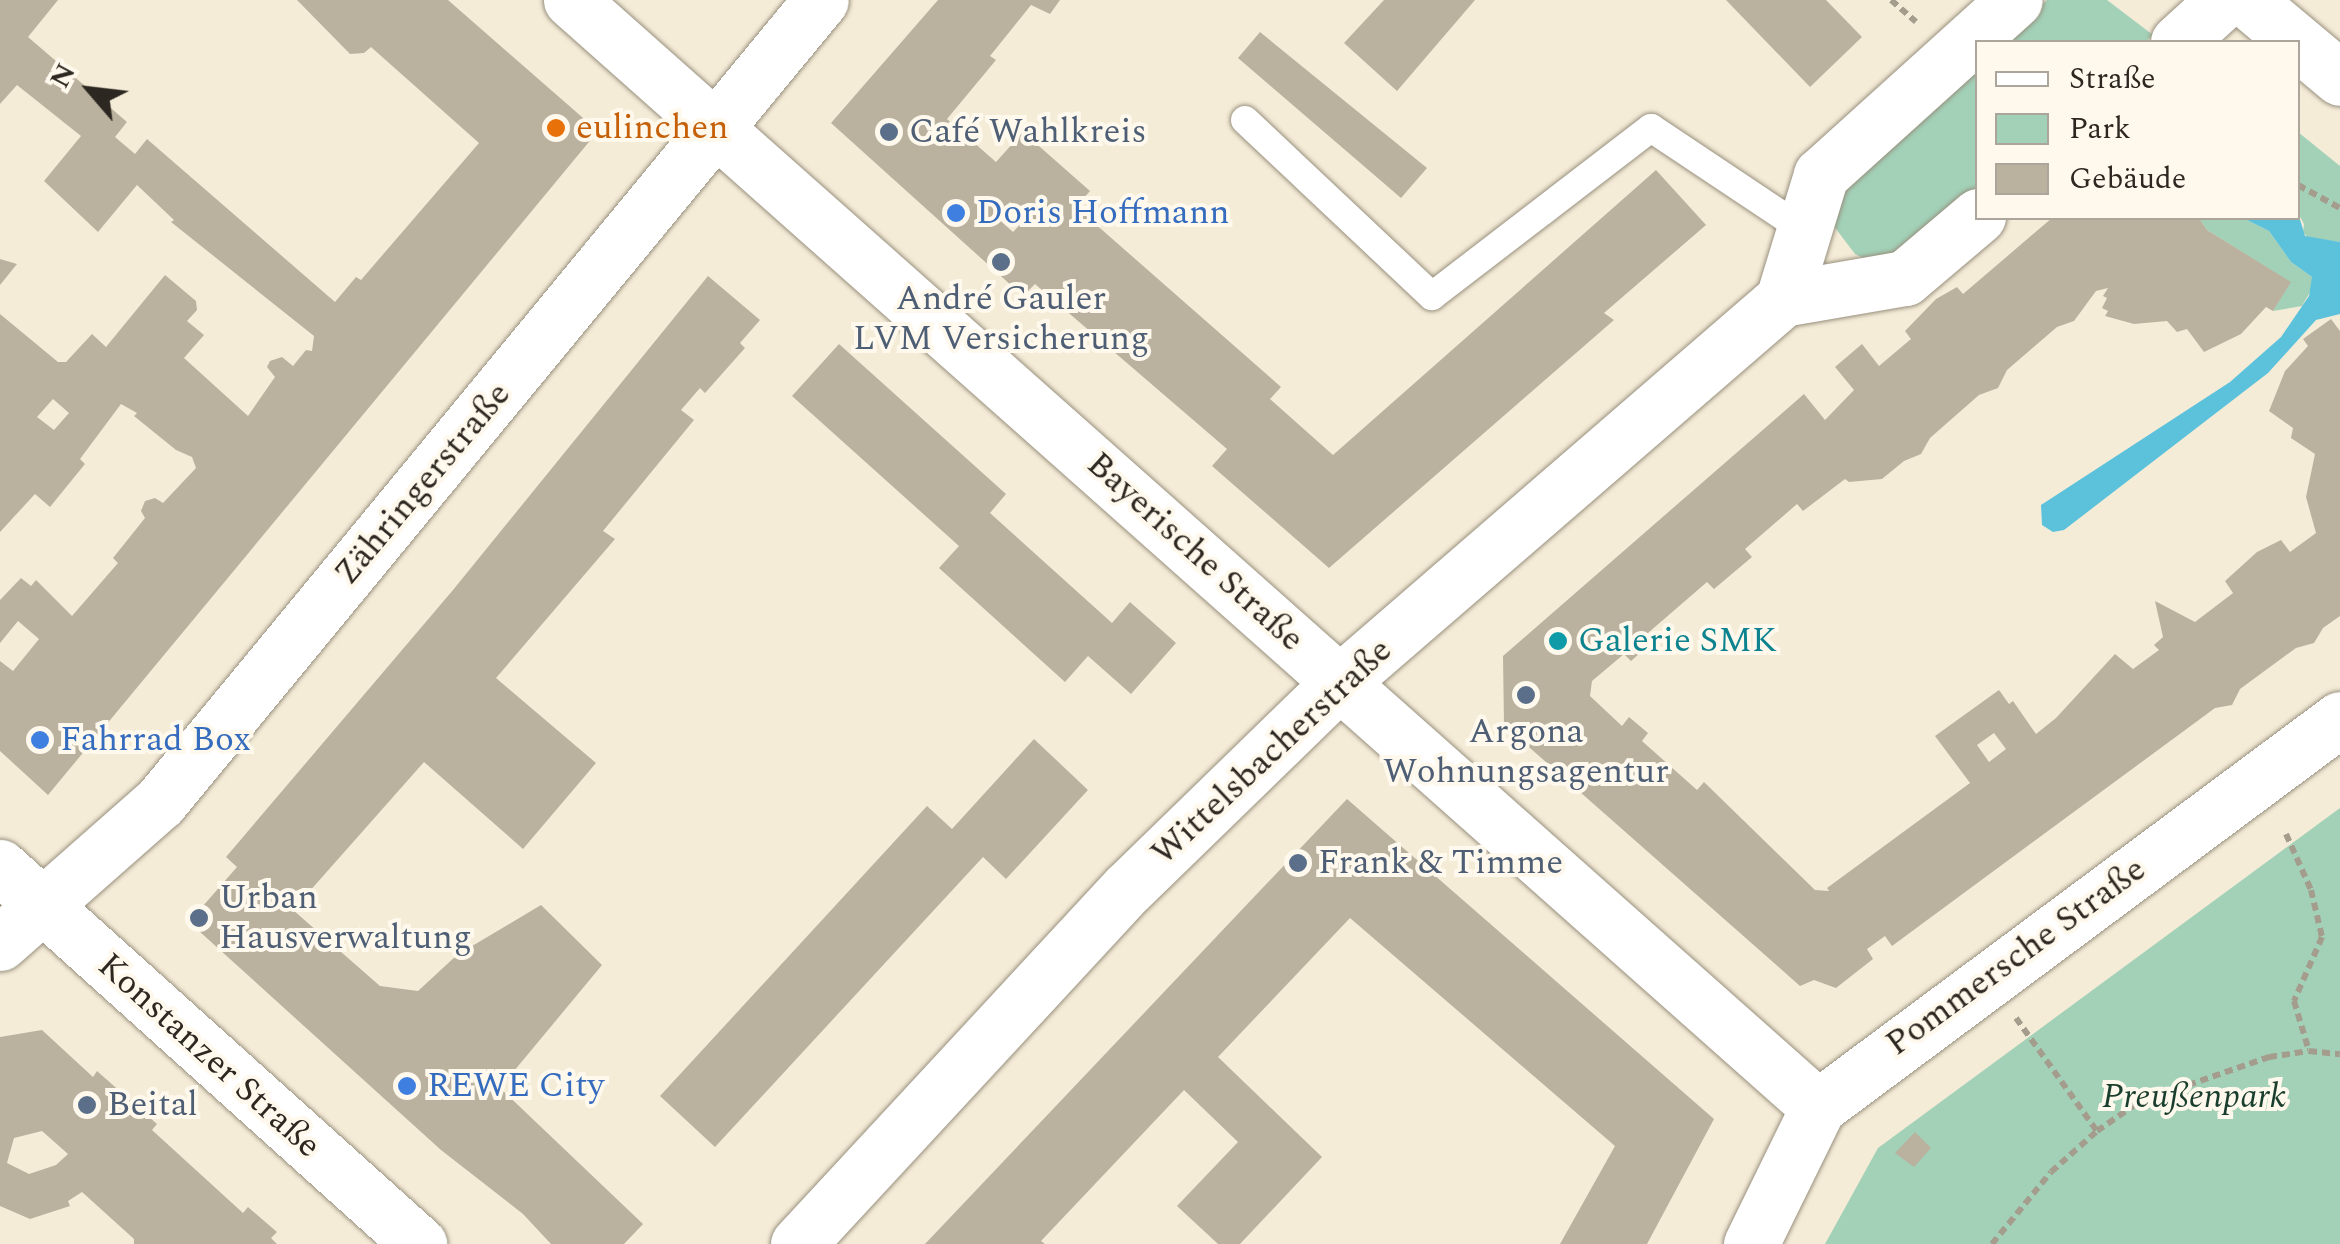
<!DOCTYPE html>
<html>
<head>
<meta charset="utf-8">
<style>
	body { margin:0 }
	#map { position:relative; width:2340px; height:1244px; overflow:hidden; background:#f5ecd8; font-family:Spectral,serif }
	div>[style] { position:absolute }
	.green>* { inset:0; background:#a2d1b8 }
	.water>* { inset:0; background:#5cc2dc }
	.building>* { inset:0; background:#bab19f }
	.path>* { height:6px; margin-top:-3px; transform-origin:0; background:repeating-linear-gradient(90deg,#a49d8e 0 8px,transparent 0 13px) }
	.roads { filter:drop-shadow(0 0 2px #98907e) drop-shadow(0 0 2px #98907e) }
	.lane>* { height:28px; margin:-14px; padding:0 14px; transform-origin:14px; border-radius:14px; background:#fff }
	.street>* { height:55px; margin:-27.5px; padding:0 27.5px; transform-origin:27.5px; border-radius:27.5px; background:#fff }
	.secondary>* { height:55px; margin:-27.5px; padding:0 27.5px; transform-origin:27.5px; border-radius:27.5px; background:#fff }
	.dots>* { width:28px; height:28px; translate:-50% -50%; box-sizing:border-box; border:5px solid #fff9ed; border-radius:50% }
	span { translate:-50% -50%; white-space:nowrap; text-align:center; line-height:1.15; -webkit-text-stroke:8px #fff9ed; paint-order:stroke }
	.food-label { font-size:35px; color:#c56008 }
	.left { translate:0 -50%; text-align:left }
	.service-label { font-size:35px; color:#4e5e75 }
	.shop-label { font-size:35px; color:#366cbe }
	.street-label { font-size:35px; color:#2c2821 }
	.culture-label { font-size:35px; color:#0d838f }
	.park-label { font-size:35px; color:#193e2d; font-style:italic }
	.legend { position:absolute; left:1975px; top:40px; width:325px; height:180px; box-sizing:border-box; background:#fff9ed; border:2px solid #aba59b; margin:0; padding:12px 18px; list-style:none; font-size:30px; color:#2c2821 }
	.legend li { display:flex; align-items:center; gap:20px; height:50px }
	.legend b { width:50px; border:2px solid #aba59b }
	.north { position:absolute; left:40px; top:40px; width:100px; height:100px; -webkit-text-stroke:8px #fff9ed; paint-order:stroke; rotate:298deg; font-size:28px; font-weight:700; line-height:40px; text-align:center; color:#2c2821 }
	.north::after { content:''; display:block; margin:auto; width:35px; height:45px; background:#2c2821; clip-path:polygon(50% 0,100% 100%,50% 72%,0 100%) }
</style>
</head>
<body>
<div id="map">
	<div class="green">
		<div style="clip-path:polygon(2047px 0,2107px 0,2153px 35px,2145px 42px,1999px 42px)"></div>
		<div style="clip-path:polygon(1977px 61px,1977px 191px,1903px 254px,1863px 258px,1855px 254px,1833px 225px,1846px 178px)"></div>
		<div style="clip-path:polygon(2298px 132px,2340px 166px,2340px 242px,2308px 238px,2303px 232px,2304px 224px,2298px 213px)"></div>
		<div style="clip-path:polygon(2199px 218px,2243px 218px,2269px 231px,2291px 262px,2312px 277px,2313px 287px,2302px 306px,2273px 311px,2290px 282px,2207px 230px)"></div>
		<div style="clip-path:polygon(2340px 808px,2340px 1244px,1825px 1244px,1878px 1148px)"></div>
	</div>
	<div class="water">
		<div style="clip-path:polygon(2298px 213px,2305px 236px,2340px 242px,2340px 314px,2316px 320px,2268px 373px,2064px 530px,2053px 532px,2042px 525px,2041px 505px,2230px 382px,2281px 337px,2309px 296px,2312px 277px,2291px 262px,2269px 231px,2243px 218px,2298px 218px)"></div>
	</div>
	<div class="building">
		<div style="clip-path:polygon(evenodd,0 0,58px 0,28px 37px,127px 122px,115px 137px,135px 154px,147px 139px,335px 302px,356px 277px,361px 280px,479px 143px,371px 47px,364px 53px,350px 54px,297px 0,448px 0,598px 131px,48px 795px,0 751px,0 661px,13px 671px,39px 639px,18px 621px,0 643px,0 600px,21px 578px,31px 586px,36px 580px,72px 616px,118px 563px,113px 558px,145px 518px,141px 511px,145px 501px,155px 498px,163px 503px,196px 468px,192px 457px,176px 450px,134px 416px,137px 413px,121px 404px,80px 459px,85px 464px,50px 507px,35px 494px,0 532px,0 314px,58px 362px,66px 362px,92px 334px,106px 347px,165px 275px,196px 301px,197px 310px,187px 321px,204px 335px,184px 358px,248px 416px,275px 377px,267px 367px,270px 361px,282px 357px,293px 366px,306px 350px,312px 351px,314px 336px,171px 222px,174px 220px,137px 185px,98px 232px,44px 181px,81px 136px,17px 85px,0 104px,0 0,53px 399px,69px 413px,54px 430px,37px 417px,53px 399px)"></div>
		<div style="clip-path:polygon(evenodd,938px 0,1060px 0,1050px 14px,1031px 5px,990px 56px,996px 60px,947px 119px,996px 162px,1023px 132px,1090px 191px,1076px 207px,1281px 387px,1270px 399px,1333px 455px,1656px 170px,1706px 225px,1604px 313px,1614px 320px,1329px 568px,1212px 466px,1227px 449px,1035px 284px,1023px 296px,831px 123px,938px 0,1010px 202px,1027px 217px,1013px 232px,996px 217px,1010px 202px)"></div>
		<div style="clip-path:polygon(1384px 0,1475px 0,1397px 91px,1344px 43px)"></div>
		<div style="clip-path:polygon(1726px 0,1826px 0,1862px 37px,1810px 87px)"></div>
		<div style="clip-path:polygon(1260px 32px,1427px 168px,1401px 198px,1238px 58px)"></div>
		<div style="clip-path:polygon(evenodd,2052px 218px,2199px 218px,2207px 230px,2291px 282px,2273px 311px,2266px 307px,2241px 334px,2204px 352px,2187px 329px,2177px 332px,2167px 321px,2134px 324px,2105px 316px,2108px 311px,2102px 308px,2107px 298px,2103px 296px,2108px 288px,2096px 291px,2074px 321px,2057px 327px,2007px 370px,1998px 388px,1979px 395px,1930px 438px,1921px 454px,1904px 461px,1882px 479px,1849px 482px,1845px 479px,1803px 511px,1797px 504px,1745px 549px,1752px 557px,1714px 589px,1707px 582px,1641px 639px,1648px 646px,1631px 661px,1624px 654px,1592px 681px,1590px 696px,1622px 726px,1629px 717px,1648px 733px,1642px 741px,1697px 790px,1704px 782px,1815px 890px,1829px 891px,1827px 888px,1970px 783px,1935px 736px,1999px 690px,2009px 704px,2013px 701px,2036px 734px,2056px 718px,2115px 654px,2133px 669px,2159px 650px,2154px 645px,2163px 637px,2155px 601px,2195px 622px,2233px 593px,2225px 581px,2257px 552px,2281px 540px,2290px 552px,2316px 533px,2306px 497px,2315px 454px,2291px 438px,2293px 428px,2269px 411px,2285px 371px,2308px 346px,2303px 339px,2331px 319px,2340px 331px,2340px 616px,2323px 628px,2314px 643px,2296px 648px,2240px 689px,2232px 705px,2215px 708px,1892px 946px,1885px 936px,1867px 949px,1873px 959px,1836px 988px,1814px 980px,1800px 986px,1504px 725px,1503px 656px,1804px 394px,1825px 420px,1854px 390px,1835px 367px,1862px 344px,1879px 366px,1911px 339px,1905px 331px,1936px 299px,1957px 287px,1963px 294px,2052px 218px,1994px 733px,2006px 749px,1989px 762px,1977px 745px,1994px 733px)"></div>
		<div style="clip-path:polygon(0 259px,17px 264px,0 285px)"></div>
		<div style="clip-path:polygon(708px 276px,760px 320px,740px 343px,745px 348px,705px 393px,700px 388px,681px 410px,694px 420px,603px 531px,615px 539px,496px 678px,596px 763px,523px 849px,424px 762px,293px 910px,380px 986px,418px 991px,457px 955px,541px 905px,602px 965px,500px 1088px,643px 1224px,624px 1244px,551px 1244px,523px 1214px,441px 1150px,189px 922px,237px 867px,226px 857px,453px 590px)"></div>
		<div style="clip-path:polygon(839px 344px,1006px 494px,990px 513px,1112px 623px,1130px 602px,1176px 643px,1131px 694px,1088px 656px,1065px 682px,939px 568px,959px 546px,792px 396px)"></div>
		<div style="clip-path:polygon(1034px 739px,1088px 790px,1006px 879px,983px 857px,715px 1147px,660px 1096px,927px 806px,952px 829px)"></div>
		<div style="clip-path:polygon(1347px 799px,1714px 1119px,1647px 1244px,1560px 1244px,1615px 1146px,1350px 918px,1218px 1057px,1322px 1157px,1240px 1244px,1218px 1244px,1177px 1206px,1238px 1142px,1184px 1090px,1041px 1241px,1045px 1244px,925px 1244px)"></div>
		<div style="clip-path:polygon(evenodd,42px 1030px,93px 1077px,97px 1071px,157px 1124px,152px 1130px,243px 1213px,248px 1207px,277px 1232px,271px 1238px,277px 1244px,134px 1244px,134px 1239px,82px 1192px,68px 1201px,70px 1206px,30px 1219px,0 1206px,0 1037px,42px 1030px,42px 1131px,68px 1154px,56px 1165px,29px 1174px,7px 1163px,14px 1138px,42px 1131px)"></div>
		<div style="clip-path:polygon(1915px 1132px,1931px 1148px,1914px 1167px,1895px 1153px)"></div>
	</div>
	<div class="path">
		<div style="left:1891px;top:0;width:33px;rotate:41deg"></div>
		<div style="left:2298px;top:185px;width:48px;rotate:28.7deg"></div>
		<div style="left:2286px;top:834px;width:61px;rotate:65.9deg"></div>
		<div style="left:2311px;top:890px;width:48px;rotate:76.8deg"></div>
		<div style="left:2322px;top:937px;width:70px;rotate:113.6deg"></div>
		<div style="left:2294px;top:1001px;width:52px;rotate:73.3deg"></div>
		<div style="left:2016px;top:1018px;width:139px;rotate:54.4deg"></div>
		<div style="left:1992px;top:1244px;width:93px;rotate:-50.7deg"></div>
		<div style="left:2051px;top:1172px;width:62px;rotate:-41.7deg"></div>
		<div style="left:2097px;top:1131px;width:51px;rotate:-34.6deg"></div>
		<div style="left:2139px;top:1102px;width:138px;rotate:-19.1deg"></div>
		<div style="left:2269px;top:1057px;width:40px;rotate:-8.5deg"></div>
		<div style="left:2309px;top:1051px;width:31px;rotate:6deg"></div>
	</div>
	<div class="roads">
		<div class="lane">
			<div style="left:1245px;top:120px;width:257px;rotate:43.3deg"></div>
			<div style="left:1432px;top:296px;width:276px;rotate:-37.5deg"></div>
			<div style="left:1651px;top:128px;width:184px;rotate:33.7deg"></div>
		</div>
		<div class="street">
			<div style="left:571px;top:0;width:1667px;rotate:41.6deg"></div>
			<div style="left:2247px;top:0;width:121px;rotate:40deg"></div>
			<div style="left:2178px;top:42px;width:62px;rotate:-42.4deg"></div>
			<div style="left:1783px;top:299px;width:130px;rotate:-73deg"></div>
			<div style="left:1821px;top:175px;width:261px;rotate:-42.1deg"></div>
			<div style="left:0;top:943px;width:213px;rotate:-41.4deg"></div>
			<div style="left:160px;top:802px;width:1039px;rotate:-50.51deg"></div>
			<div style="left:798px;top:1244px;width:485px;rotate:-47.2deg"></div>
			<div style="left:1128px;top:888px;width:296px;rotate:-44.2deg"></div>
			<div style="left:1340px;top:682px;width:586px;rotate:-40.85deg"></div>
			<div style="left:1783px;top:299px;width:124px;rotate:-9.8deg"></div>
			<div style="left:1905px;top:278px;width:96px;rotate:-40.3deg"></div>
			<div style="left:1751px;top:1244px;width:153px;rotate:-63.9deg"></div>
			<div style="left:1818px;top:1107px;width:650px;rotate:-36.62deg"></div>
		</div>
		<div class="secondary">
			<div style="left:0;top:867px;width:564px;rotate:41.98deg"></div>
		</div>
	</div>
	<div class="dots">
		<div style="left:556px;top:128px;background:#e8710a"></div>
		<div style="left:889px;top:132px;background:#5c6f8a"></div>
		<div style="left:956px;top:213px;background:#3f7fe0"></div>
		<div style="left:1001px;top:262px;background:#5c6f8a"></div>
		<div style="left:1558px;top:641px;background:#0f9aa8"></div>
		<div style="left:1526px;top:695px;background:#5c6f8a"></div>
		<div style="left:40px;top:740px;background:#3f7fe0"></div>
		<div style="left:1298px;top:863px;background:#5c6f8a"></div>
		<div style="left:199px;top:918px;background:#5c6f8a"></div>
		<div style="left:407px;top:1086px;background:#3f7fe0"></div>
		<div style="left:87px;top:1105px;background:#5c6f8a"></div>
	</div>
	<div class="food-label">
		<span class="left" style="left:576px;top:128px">eulinchen</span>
	</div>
	<div class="service-label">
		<span class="left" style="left:909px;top:132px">Café Wahlkreis</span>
		<span style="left:1001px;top:319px">André Gauler<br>LVM Versicherung</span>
		<span style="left:1526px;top:752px">Argona<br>Wohnungsagentur</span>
		<span class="left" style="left:1318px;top:863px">Frank &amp; Timme</span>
		<span class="left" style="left:219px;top:918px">Urban<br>Hausverwaltung</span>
		<span class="left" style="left:107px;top:1105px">Beital</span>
	</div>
	<div class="shop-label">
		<span class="left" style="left:976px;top:213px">Doris Hoffmann</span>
		<span class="left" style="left:60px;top:740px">Fahrrad Box</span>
		<span class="left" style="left:427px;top:1086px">REWE City</span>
	</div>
	<div class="street-label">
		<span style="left:423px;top:484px;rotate:-50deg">Zähringerstraße</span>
		<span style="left:1195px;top:552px;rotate:42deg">Bayerische Straße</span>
		<span style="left:1272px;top:752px;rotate:-43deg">Wittelsbacherstraße</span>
		<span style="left:2016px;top:957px;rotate:-36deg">Pommersche Straße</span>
		<span style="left:209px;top:1056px;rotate:42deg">Konstanzer Straße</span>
	</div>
	<div class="culture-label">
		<span class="left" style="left:1578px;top:641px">Galerie SMK</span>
	</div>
	<div class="park-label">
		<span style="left:2194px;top:1097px">Preußenpark</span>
	</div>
	<ul class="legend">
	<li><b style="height:12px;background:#fff"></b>Straße</li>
	<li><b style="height:28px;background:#a2d1b8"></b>Park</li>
	<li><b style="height:28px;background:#bab19f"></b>Gebäude</li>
	</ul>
	<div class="north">N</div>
</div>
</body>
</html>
